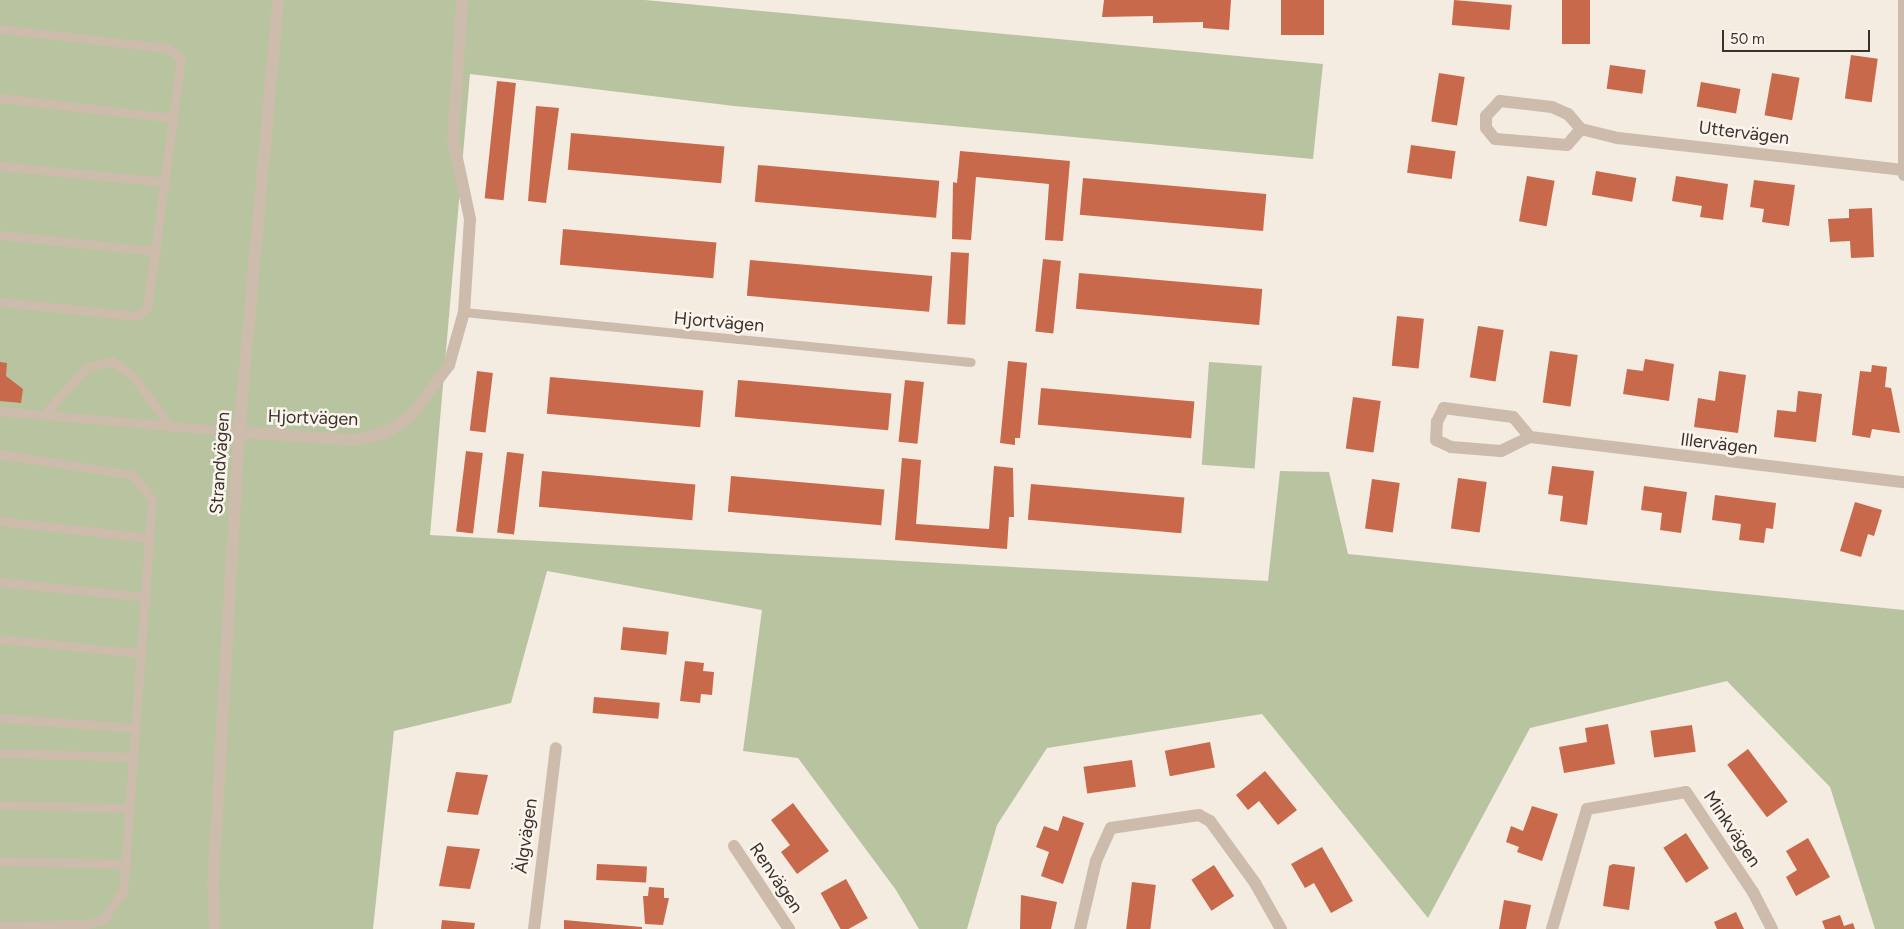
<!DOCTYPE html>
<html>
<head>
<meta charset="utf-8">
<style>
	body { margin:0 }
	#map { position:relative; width:1904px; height:929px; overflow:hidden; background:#f4ebe1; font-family:Figtree,sans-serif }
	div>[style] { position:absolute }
	.green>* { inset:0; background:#b8c4a0; transform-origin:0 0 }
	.building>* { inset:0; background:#c8694b; transform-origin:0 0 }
	.service>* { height:9px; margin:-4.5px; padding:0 4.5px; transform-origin:4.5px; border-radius:4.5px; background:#cdbbac }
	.minor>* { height:12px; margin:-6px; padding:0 6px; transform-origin:6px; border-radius:6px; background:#cdbbac }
	.tertiary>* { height:12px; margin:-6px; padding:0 6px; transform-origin:6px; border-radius:6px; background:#cdbbac }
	span { translate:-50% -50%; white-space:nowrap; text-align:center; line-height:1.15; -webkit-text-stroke:5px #fbf5ee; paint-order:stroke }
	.street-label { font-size:18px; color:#3b302b }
	.scale { position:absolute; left:1722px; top:30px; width:148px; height:22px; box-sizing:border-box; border:2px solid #3b302b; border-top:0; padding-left:6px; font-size:15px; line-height:18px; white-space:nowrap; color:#3b302b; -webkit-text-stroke:4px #fbf5ee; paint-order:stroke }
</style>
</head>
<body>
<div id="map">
	<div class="green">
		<div style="clip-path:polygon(0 0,645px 0,1323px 64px,1313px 159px,734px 106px,470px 74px,430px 535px,1268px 581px,1280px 471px,1329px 472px,1348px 554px,1904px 610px,1904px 929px,1875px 929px,1830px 787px,1727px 681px,1530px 728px,1428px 918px,1262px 714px,1047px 748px,997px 825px,967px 929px,919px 929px,896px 890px,798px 758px,743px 751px,762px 610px,547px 571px,511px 703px,394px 731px,373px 929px,0 929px)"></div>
		<div style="left:1209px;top:362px;width:53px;height:103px;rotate:4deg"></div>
	</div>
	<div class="building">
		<div style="clip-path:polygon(1104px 0,1231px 0,1229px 30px,1203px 28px,1203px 22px,1153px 23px,1153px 16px,1102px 17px)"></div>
		<div style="left:1281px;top:0;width:43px;height:35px"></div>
		<div style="left:1454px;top:0;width:58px;height:25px;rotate:5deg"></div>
		<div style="left:1562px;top:0;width:28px;height:44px"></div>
		<div style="left:1851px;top:55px;width:27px;height:44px;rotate:8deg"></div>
		<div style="left:1610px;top:65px;width:36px;height:24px;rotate:8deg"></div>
		<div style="left:1439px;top:73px;width:26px;height:49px;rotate:9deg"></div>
		<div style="left:1772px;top:73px;width:28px;height:43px;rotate:10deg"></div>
		<div style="left:497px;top:81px;width:19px;height:118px;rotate:6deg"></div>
		<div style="left:1701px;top:82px;width:40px;height:25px;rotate:10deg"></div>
		<div style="clip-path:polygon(536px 106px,559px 108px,546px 203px,528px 201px)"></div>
		<div style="left:571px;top:133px;width:154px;height:37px;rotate:5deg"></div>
		<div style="left:1411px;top:145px;width:45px;height:28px;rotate:8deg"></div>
		<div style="clip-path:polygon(960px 151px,1070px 161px,1063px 241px,1045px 240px,1049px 184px,976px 177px,971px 240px,952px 239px,953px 182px,957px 183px)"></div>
		<div style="left:758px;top:165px;width:182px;height:37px;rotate:5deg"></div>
		<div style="left:1596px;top:171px;width:41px;height:24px;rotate:10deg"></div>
		<div style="left:1527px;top:176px;width:28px;height:46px;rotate:10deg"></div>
		<div style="clip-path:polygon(1676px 176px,1728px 184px,1723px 220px,1700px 217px,1702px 206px,1672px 201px)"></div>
		<div style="left:1083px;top:178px;width:184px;height:37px;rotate:5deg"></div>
		<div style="clip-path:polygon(1754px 180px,1795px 185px,1789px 226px,1762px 222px,1764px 209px,1750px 207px)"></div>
		<div style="clip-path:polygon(1872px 208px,1874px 257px,1851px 258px,1850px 241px,1830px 242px,1828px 219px,1849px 218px,1849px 209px)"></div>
		<div style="left:563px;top:229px;width:154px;height:36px;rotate:5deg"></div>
		<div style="left:951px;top:252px;width:18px;height:72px;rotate:3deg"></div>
		<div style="left:1043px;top:259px;width:18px;height:73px;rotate:6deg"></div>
		<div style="left:750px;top:260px;width:183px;height:36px;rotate:5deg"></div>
		<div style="left:1079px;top:273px;width:184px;height:36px;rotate:5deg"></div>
		<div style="left:1397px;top:316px;width:27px;height:50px;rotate:6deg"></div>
		<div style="left:1478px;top:326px;width:26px;height:52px;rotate:9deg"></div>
		<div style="left:1550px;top:351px;width:28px;height:52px;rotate:8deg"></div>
		<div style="clip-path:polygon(1645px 359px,1674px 364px,1669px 401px,1623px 394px,1627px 369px,1643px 371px)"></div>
		<div style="clip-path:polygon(1008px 361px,1027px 363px,1020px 438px,1015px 438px,1015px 445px,1000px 443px)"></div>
		<div style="clip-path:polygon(0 362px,7px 363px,6px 376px,23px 389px,21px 403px,0 401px)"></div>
		<div style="clip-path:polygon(1872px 365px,1887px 367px,1885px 387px,1891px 388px,1900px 433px,1872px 429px,1870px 438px,1852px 435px,1860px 371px,1871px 372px)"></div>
		<div style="left:477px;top:371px;width:16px;height:60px;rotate:7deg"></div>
		<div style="clip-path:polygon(1719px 371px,1746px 375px,1738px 433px,1694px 427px,1698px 398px,1715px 401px)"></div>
		<div style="left:550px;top:377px;width:154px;height:37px;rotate:5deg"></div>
		<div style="left:738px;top:380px;width:154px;height:37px;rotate:5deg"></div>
		<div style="left:905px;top:380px;width:19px;height:62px;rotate:6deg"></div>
		<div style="left:1041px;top:388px;width:154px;height:37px;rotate:5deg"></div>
		<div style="clip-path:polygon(1798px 391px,1822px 394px,1816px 442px,1774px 437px,1777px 410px,1796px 412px)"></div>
		<div style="left:1353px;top:397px;width:28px;height:52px;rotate:8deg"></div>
		<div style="left:466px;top:451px;width:17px;height:81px;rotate:7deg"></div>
		<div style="left:507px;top:452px;width:17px;height:81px;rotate:7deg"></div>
		<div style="clip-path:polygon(902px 458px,921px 460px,916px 524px,989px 529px,994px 466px,1013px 468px,1014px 517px,1009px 517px,1007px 549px,895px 540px)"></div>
		<div style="clip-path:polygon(1552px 466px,1594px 471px,1587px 525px,1560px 521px,1563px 496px,1548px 494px)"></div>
		<div style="left:542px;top:471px;width:154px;height:36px;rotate:5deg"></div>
		<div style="left:731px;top:476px;width:154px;height:36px;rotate:5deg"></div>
		<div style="left:1458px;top:478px;width:29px;height:51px;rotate:8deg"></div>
		<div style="left:1372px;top:479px;width:28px;height:50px;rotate:8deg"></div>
		<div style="left:1031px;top:484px;width:154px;height:36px;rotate:5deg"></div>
		<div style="clip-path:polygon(1644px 486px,1687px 492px,1681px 533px,1660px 530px,1662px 513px,1641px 510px)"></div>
		<div style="clip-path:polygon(1715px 495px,1776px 503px,1773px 529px,1766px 528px,1764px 543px,1739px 540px,1741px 524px,1712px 520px)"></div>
		<div style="clip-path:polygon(1855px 502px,1882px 510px,1874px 536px,1868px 534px,1861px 557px,1840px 551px)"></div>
		<div style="left:623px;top:627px;width:46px;height:23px;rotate:6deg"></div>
		<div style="clip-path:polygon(685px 661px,704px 663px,703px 671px,714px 672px,712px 695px,701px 694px,700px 703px,680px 701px)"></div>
		<div style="left:594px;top:697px;width:66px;height:16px;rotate:5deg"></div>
		<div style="clip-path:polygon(1608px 724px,1615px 764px,1564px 773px,1559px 747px,1587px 742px,1585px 728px)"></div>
		<div style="left:1692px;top:725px;width:27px;height:42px;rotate:82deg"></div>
		<div style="left:1210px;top:742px;width:26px;height:46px;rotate:79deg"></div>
		<div style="left:1748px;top:749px;width:66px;height:26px;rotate:53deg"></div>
		<div style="left:1132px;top:760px;width:27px;height:49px;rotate:82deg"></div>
		<div style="clip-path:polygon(1265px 771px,1297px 810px,1278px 825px,1259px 801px,1248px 810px,1236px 795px)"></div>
		<div style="clip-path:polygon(456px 772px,488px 775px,478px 815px,447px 812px)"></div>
		<div style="clip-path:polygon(793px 803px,829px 851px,797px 874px,781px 852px,790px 845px,771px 820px)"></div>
		<div style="clip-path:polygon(1532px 806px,1558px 814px,1542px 861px,1517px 852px,1519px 847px,1506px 842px,1511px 826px,1523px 831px)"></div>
		<div style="clip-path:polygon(1063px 816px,1084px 823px,1063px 884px,1041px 876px,1049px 852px,1036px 847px,1044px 826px,1058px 831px)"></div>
		<div style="left:1686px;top:833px;width:42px;height:27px;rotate:57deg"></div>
		<div style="clip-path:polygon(1808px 838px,1830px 877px,1796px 896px,1786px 877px,1797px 870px,1786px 851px)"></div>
		<div style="clip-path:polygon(447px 846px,480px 849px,470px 889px,439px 886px)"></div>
		<div style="clip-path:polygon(1322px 847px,1353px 901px,1331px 913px,1314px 883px,1305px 888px,1291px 864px)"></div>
		<div style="left:597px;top:864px;width:50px;height:16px;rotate:3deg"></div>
		<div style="clip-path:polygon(1613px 864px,1635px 867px,1629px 910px,1603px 906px,1609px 866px)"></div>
		<div style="left:1214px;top:865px;width:37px;height:27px;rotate:57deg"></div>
		<div style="left:846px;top:879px;width:45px;height:29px;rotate:61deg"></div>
		<div style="left:1132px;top:882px;width:24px;height:48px;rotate:7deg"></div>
		<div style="clip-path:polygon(649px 887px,664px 888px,664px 898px,669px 898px,663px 925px,645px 924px,643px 896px,648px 896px)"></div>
		<div style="clip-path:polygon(1021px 895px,1057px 902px,1051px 929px,1020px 929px)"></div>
		<div style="clip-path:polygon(1504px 900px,1531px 905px,1526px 929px,1499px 929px)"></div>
		<div style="clip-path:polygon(1736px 912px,1744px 929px,1717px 929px,1714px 922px)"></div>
		<div style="clip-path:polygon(1840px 915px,1844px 926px,1853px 923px,1855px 929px,1825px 929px,1822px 921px)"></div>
		<div style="clip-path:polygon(442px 920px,475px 923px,474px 929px,441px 929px)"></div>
		<div style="clip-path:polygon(564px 920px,642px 927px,642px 929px,564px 929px)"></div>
	</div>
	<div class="service">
		<div style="left:0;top:29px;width:169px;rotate:6.5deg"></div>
		<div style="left:168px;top:48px;width:16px;rotate:38deg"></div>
		<div style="left:181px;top:58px;width:252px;rotate:97.7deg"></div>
		<div style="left:147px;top:308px;width:13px;rotate:141deg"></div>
		<div style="left:137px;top:316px;width:138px;rotate:-174.2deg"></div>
		<div style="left:0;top:98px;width:175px;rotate:6.6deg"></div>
		<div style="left:0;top:166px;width:167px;rotate:5.5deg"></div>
		<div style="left:0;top:235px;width:157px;rotate:5.9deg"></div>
		<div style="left:464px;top:312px;width:509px;rotate:5.63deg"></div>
		<div style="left:0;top:411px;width:240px;rotate:5deg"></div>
		<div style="left:44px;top:414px;width:64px;rotate:-47.5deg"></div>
		<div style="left:87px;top:367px;width:26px;rotate:-13deg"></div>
		<div style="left:112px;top:361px;width:26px;rotate:36deg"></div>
		<div style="left:133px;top:376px;width:63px;rotate:54deg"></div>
		<div style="left:0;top:454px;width:135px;rotate:9deg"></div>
		<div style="left:133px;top:475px;width:31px;rotate:52deg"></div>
		<div style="left:152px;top:499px;width:393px;rotate:94.2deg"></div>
		<div style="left:123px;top:891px;width:34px;rotate:124deg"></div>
		<div style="left:104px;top:919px;width:17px;rotate:163deg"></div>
		<div style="left:88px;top:924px;width:88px;rotate:178.7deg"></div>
		<div style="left:0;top:521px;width:150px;rotate:6.5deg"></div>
		<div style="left:0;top:582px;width:147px;rotate:5.9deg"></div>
		<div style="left:0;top:639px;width:140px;rotate:5.8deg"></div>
		<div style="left:0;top:718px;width:134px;rotate:4.3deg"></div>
		<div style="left:0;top:753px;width:131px;rotate:1.7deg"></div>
		<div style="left:0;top:805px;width:128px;rotate:1.3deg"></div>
		<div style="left:0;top:861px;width:127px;rotate:1.4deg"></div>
	</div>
	<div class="minor">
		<div style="left:1904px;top:0;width:175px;rotate:90deg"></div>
		<div style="left:1581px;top:129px;width:21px;rotate:131deg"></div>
		<div style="left:1567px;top:145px;width:72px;rotate:-175.2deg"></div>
		<div style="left:1495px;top:139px;width:14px;rotate:-129deg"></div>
		<div style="left:1486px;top:128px;width:12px;rotate:-90deg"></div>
		<div style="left:1486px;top:116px;width:21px;rotate:-47deg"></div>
		<div style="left:1500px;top:101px;width:52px;rotate:6.6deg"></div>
		<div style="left:1552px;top:107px;width:17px;rotate:24deg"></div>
		<div style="left:1568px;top:114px;width:20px;rotate:49deg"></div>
		<div style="left:1581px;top:129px;width:38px;rotate:14deg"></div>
		<div style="left:1618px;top:138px;width:288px;rotate:6.4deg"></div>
		<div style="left:239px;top:432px;width:114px;rotate:4deg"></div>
		<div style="left:353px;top:440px;width:33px;rotate:-12deg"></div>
		<div style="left:385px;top:433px;width:30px;rotate:-33deg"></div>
		<div style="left:410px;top:417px;width:65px;rotate:-53.1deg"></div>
		<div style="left:449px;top:365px;width:55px;rotate:-74.2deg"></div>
		<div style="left:464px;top:312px;width:93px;rotate:-86.3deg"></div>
		<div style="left:470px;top:219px;width:81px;rotate:-102.1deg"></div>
		<div style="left:453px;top:140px;width:140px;rotate:-86.3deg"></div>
		<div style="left:1530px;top:437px;width:26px;rotate:-130deg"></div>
		<div style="left:1513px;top:417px;width:70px;rotate:-172.6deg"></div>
		<div style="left:1444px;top:408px;width:16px;rotate:117deg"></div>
		<div style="left:1437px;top:422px;width:18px;rotate:93deg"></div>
		<div style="left:1436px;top:440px;width:17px;rotate:25deg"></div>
		<div style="left:1451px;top:447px;width:50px;rotate:4.6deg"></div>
		<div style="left:1501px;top:451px;width:32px;rotate:-26deg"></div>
		<div style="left:1530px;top:437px;width:377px;rotate:6.9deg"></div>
		<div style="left:734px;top:846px;width:100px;rotate:56.5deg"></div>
		<div style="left:534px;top:929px;width:182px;rotate:-83.1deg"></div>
		<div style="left:1080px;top:929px;width:70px;rotate:-76.8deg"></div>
		<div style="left:1096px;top:861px;width:36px;rotate:-66deg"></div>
		<div style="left:1111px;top:828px;width:89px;rotate:-8.4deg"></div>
		<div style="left:1199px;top:815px;width:13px;rotate:29deg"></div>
		<div style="left:1210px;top:821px;width:77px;rotate:54deg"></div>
		<div style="left:1255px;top:883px;width:53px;rotate:60.5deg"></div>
		<div style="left:1552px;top:929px;width:125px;rotate:-73.7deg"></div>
		<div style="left:1587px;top:809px;width:100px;rotate:-9.7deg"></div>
		<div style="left:1686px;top:792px;width:120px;rotate:56.2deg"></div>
		<div style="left:1753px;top:892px;width:42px;rotate:62.8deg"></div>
	</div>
	<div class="tertiary">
		<div style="left:215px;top:929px;width:45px;rotate:-92.5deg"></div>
		<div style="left:213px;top:884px;width:453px;rotate:-86.7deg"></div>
		<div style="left:239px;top:432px;width:434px;rotate:-84.8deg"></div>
	</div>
	<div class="street-label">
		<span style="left:1744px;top:133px;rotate:7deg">Uttervägen</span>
		<span style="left:719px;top:322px;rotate:5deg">Hjortvägen</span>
		<span style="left:313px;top:418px;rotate:2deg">Hjortvägen</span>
		<span style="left:1719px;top:444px;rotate:7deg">Illervägen</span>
		<span style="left:220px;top:463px;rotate:-86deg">Strandvägen</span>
		<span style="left:1732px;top:829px;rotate:56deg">Minkvägen</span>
		<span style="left:526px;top:836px;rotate:-82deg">Älgvägen</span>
		<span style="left:776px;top:878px;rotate:56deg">Renvägen</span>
	</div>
	<div class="scale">50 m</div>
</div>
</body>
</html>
